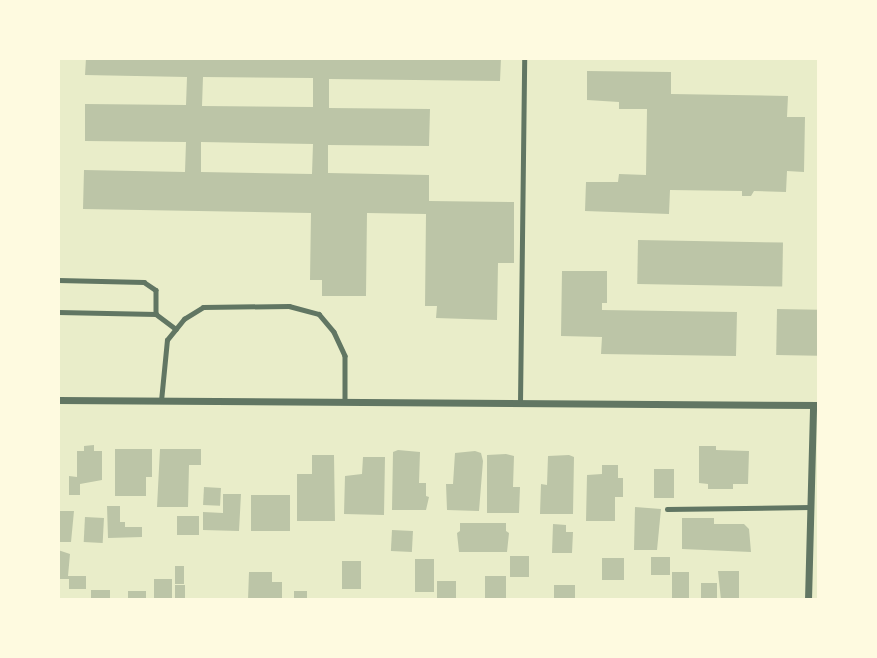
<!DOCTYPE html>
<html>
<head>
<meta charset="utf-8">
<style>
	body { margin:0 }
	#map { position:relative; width:877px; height:658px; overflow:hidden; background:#e9edc9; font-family:Cabin,sans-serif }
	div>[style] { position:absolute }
	.building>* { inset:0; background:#bcc5a7; transform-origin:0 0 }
	.service>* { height:4.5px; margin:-2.25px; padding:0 2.25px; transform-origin:2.25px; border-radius:2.25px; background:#617663 }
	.minor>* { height:7px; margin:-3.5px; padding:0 3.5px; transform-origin:3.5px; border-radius:3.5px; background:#617663 }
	span { translate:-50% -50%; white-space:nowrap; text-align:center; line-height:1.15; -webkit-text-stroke:7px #fefae0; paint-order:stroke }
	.frame { position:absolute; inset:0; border:60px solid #fefae0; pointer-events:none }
</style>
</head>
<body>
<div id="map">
	<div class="building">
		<div style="clip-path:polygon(evenodd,86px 58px,501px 58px,500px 81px,329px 79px,329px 108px,430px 109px,429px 146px,328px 145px,328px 173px,429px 175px,429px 201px,514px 202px,514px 263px,498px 263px,497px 320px,436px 318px,437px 306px,425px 306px,426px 214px,367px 213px,366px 296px,322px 296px,322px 280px,310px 280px,311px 213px,83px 209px,84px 170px,185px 172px,186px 142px,85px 141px,85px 104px,186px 105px,187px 77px,85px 75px,86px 58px,203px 77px,313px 78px,313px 107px,202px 106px,203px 77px,86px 58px,201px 142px,313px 144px,312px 174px,201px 172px,201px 142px)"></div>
		<div style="clip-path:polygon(587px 71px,671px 72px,671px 94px,788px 96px,787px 117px,805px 117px,804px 172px,787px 171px,786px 192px,754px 191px,751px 196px,742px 196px,742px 191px,670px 190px,669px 214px,585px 211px,586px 182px,618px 182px,619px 174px,646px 175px,647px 109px,619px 109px,619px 102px,587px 100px)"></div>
		<div style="left:638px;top:240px;width:145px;height:44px;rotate:1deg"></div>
		<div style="clip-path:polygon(562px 271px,607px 271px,607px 303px,602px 303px,602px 310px,737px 312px,736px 356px,601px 354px,602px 337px,561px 336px)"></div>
		<div style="left:777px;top:309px;width:42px;height:46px;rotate:1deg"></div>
		<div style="clip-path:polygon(94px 445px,94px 451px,102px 451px,102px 480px,80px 484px,80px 495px,69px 495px,69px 476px,77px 477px,77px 451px,84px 451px,84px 446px)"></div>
		<div style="clip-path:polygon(699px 446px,716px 446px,716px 450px,749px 451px,748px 484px,733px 484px,733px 489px,708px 489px,708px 484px,699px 483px)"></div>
		<div style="clip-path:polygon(115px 449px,152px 449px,152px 477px,146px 477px,146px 496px,115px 496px)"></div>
		<div style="clip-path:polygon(160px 449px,201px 449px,201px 465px,189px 465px,188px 507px,157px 507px)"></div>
		<div style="clip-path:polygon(398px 450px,420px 452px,419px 483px,426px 483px,426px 496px,429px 497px,426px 510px,392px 510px,393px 452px)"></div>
		<div style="clip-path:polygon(475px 451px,481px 453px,483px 461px,479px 511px,447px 510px,446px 484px,453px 484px,455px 453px)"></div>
		<div style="clip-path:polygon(506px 454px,514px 456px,513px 487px,520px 487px,519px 513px,487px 513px,487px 455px)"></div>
		<div style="clip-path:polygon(312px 455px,334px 455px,335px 521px,297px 521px,297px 474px,312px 474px)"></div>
		<div style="clip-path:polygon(569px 455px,574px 457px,573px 514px,540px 514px,541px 484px,547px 485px,548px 456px)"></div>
		<div style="clip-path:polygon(363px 457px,385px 457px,384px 515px,344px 514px,345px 476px,362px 474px)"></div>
		<div style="clip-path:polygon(602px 465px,618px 465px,618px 478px,623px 478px,623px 497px,615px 497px,615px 521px,586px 521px,587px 475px,602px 474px)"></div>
		<div style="left:654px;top:469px;width:20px;height:29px"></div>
		<div style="left:204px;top:487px;width:17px;height:18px;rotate:3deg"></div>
		<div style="clip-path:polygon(223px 494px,241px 494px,239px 531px,203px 530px,203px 512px,223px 513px)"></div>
		<div style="left:251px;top:495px;width:39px;height:36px"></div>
		<div style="clip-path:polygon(107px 506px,120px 506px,120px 522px,125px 522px,125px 527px,142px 527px,142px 537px,108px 538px)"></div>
		<div style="clip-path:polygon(635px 507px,661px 509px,657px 550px,634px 550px)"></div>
		<div style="clip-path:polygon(58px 511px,74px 511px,71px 542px,58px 542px)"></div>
		<div style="left:177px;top:516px;width:22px;height:19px"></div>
		<div style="left:85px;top:517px;width:19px;height:25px;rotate:3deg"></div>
		<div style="clip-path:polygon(682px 518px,714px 518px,714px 524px,744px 524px,749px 529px,751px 552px,682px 549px)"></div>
		<div style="clip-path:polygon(460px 523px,506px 523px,506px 531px,509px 533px,507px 552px,459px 552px,457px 533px,460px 531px)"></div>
		<div style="clip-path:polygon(553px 524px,566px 525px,566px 532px,573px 532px,572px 553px,552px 553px)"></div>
		<div style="left:392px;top:530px;width:21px;height:21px;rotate:3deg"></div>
		<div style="clip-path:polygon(58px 550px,70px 554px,68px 576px,86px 576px,86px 589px,69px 589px,69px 579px,58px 579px)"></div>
		<div style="left:510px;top:556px;width:19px;height:21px"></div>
		<div style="left:651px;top:557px;width:19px;height:18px"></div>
		<div style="left:624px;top:558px;width:22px;height:22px;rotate:90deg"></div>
		<div style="left:415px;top:559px;width:19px;height:33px"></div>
		<div style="left:342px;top:561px;width:19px;height:28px"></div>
		<div style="left:184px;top:566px;width:18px;height:9px;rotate:90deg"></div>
		<div style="clip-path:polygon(718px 571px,739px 571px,739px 600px,721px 600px)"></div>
		<div style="clip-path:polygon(249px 572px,272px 572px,272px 582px,282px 582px,282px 600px,248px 600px)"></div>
		<div style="left:672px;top:572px;width:17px;height:27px"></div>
		<div style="left:485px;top:576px;width:21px;height:24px"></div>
		<div style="left:154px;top:579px;width:18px;height:21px"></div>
		<div style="left:437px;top:581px;width:19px;height:19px"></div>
		<div style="left:701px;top:583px;width:16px;height:16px"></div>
		<div style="left:175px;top:585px;width:10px;height:15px"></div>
		<div style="left:554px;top:585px;width:21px;height:15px"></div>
		<div style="left:91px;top:590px;width:19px;height:10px"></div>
		<div style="left:146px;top:591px;width:9px;height:18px;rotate:90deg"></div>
		<div style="left:294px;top:591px;width:13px;height:9px"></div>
	</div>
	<div class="service">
		<div style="left:58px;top:280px;width:86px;rotate:1.3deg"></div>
		<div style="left:144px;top:282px;width:14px;rotate:34deg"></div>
		<div style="left:156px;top:290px;width:24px;rotate:90deg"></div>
		<div style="left:58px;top:312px;width:98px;rotate:1.2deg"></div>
		<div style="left:156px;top:314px;width:25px;rotate:37deg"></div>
		<div style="left:161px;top:401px;width:61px;rotate:-84.4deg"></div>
		<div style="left:167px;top:340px;width:27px;rotate:-51deg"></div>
		<div style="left:184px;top:319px;width:22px;rotate:-32deg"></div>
		<div style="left:203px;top:307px;width:86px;rotate:-0.7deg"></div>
		<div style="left:289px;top:306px;width:31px;rotate:15deg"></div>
		<div style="left:319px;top:314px;width:23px;rotate:50deg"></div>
		<div style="left:334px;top:332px;width:26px;rotate:65deg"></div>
		<div style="left:345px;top:356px;width:45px;rotate:90deg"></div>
		<div style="left:520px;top:403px;width:345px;rotate:-89.3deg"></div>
		<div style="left:667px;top:509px;width:143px;rotate:-0.8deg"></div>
	</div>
	<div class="minor">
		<div style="left:58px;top:400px;width:761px;rotate:0.38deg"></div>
		<div style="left:808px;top:600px;width:195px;rotate:-88.5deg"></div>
	</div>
	<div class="frame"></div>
</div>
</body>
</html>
